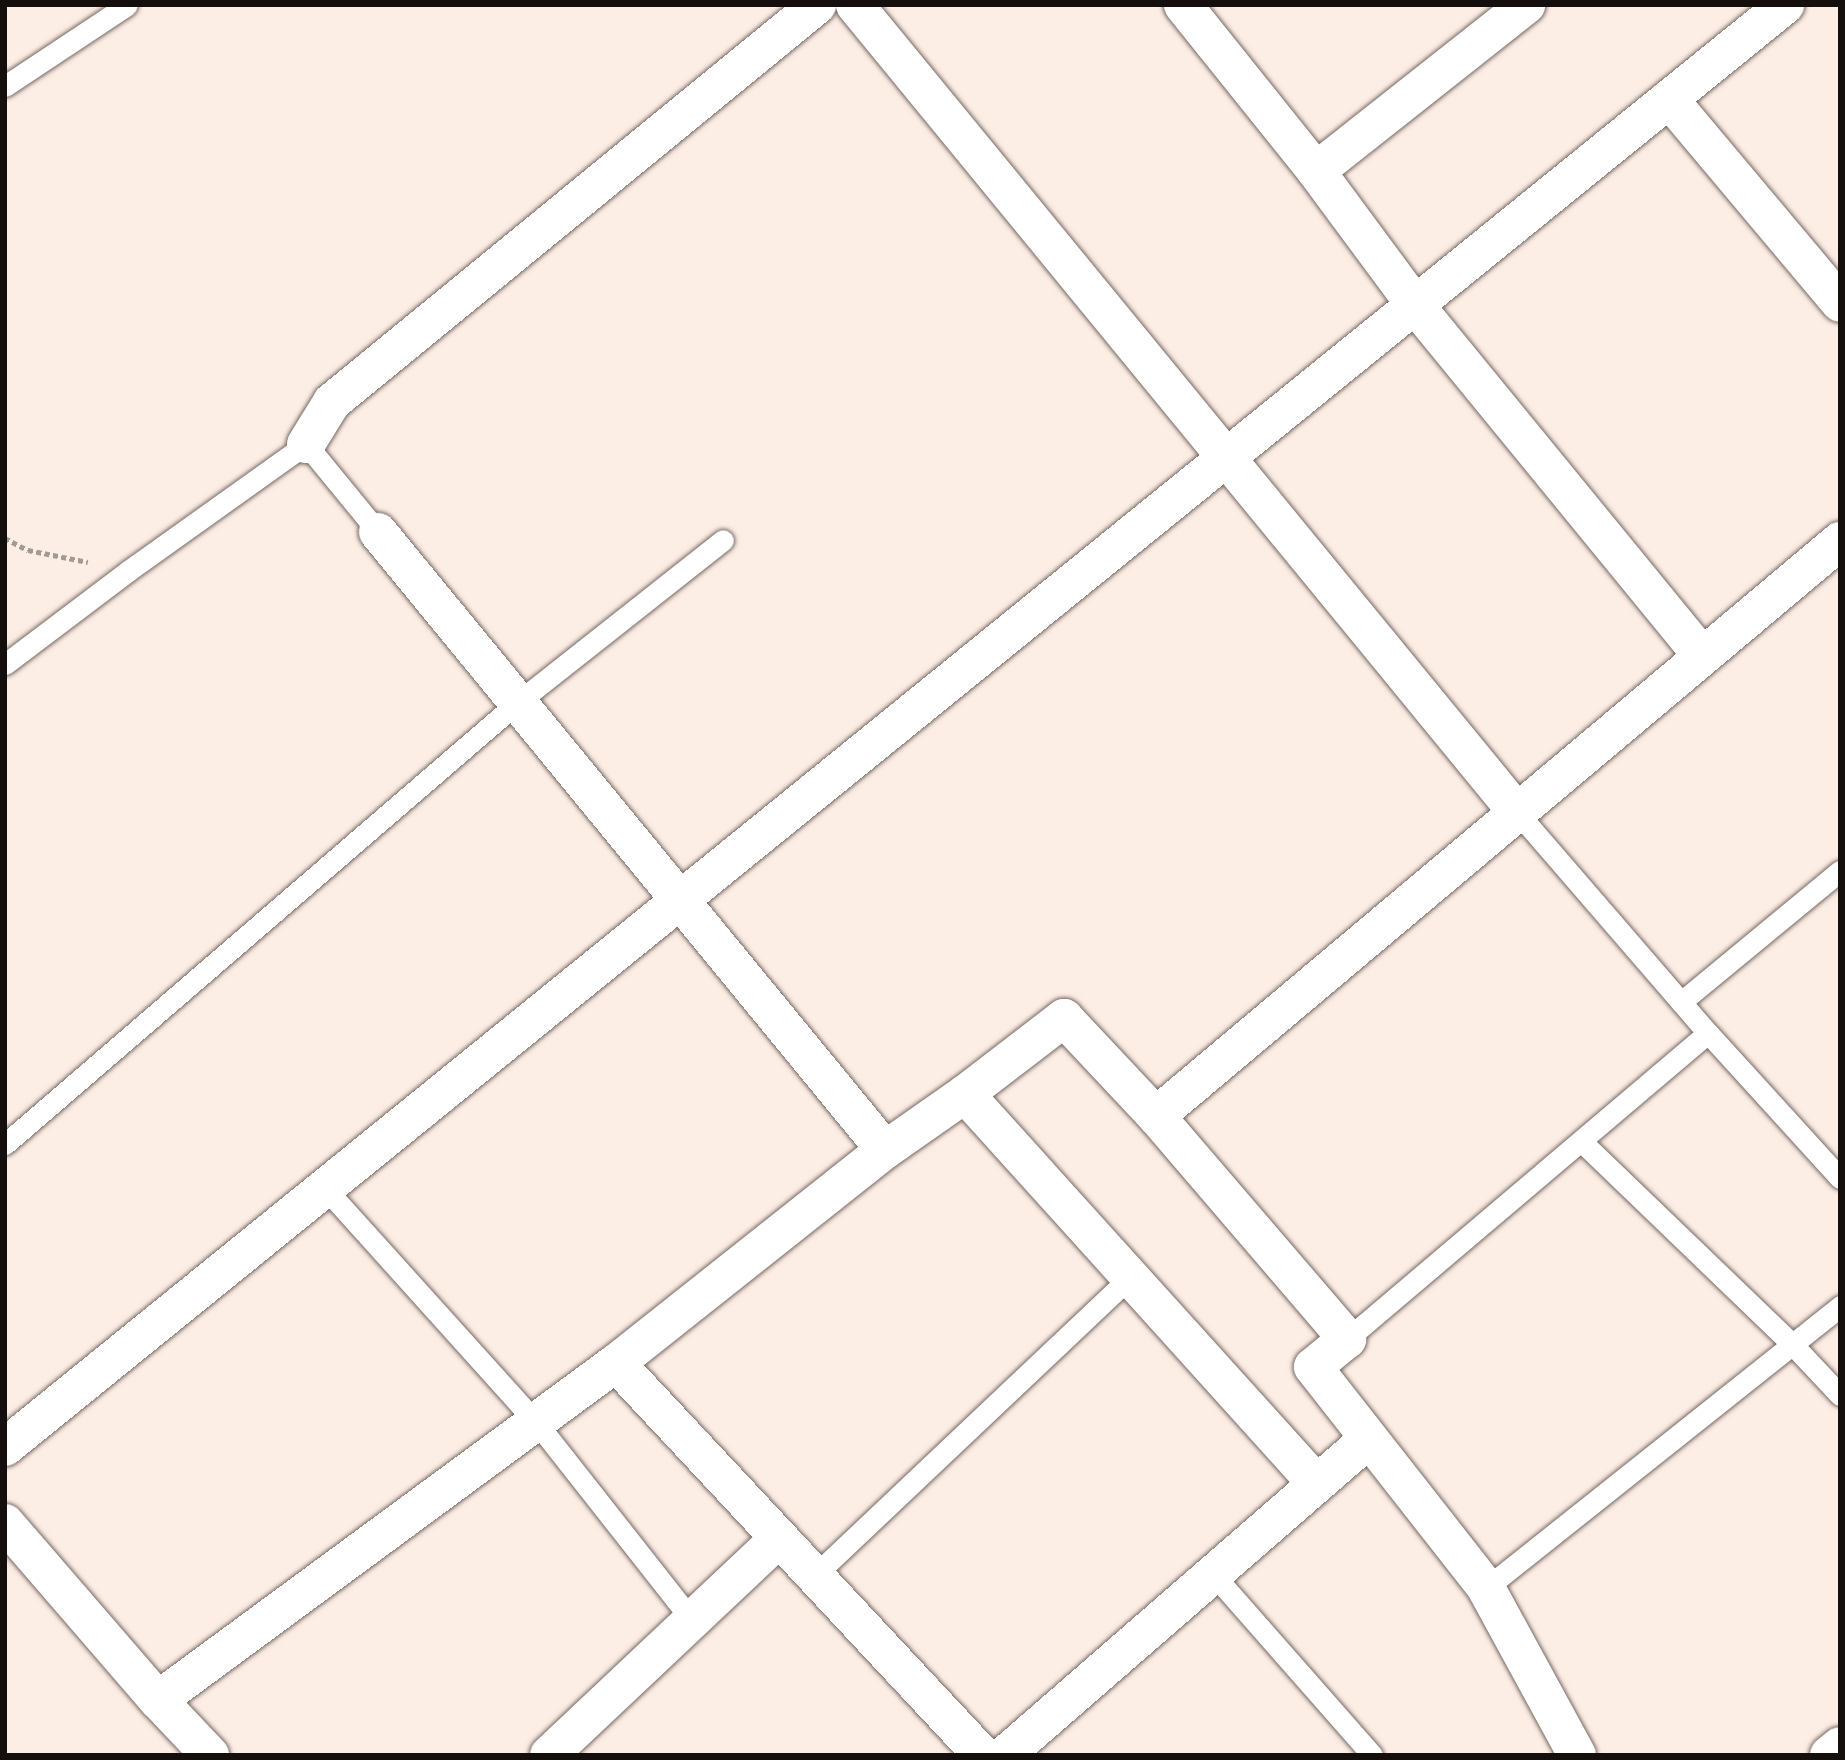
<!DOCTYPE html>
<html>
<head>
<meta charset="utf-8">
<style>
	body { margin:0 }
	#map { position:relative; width:1845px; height:1760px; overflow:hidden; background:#fcede5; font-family:Commissioner,sans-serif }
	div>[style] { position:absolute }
	.path>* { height:4.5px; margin-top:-2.25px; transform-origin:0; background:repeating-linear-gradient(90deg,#a49993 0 5px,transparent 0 8.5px) }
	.roads { filter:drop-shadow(0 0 2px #756861) drop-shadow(0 0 2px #756861) }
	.service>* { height:21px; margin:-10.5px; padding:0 10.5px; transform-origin:10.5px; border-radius:10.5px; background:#fff }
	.minor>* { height:38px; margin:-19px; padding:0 19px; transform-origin:19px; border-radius:19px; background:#fff }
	span { translate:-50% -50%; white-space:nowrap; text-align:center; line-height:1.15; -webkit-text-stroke:7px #fdfdfd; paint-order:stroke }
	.frame { position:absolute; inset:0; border:7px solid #140f0d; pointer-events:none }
</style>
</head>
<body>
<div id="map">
	<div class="path">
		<div style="left:5px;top:538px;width:26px;rotate:28deg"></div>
		<div style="left:28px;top:550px;width:61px;rotate:11.3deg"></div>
	</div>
	<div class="roads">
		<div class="service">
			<div style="left:5px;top:86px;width:146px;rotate:-33.6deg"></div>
			<div style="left:5px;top:664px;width:154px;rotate:-37.1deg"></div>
			<div style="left:128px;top:571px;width:219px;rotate:-35.5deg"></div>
			<div style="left:306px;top:444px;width:114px;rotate:50.7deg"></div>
			<div style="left:1517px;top:812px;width:292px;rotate:49.2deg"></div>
			<div style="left:1708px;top:1033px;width:196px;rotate:47.7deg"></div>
			<div style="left:1681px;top:1002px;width:206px;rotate:-39.5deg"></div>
			<div style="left:1581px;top:1141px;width:294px;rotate:43.9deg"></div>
			<div style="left:1793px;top:1345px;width:69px;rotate:46.8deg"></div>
			<div style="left:5px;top:1144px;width:677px;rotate:-40.75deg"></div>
			<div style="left:518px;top:702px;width:261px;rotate:-38.3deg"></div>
			<div style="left:325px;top:1188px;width:315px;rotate:48deg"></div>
			<div style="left:536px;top:1422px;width:252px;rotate:51.8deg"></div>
			<div style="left:1347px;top:1339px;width:473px;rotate:-40.3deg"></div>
			<div style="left:1213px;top:1574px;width:241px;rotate:48.7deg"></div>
			<div style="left:814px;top:1576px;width:435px;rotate:-43.4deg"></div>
			<div style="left:1486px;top:1588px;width:453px;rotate:-38.5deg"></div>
		</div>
		<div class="minor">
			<div style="left:855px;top:5px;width:1044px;rotate:50.64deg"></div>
			<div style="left:1183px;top:5px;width:213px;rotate:51.3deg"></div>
			<div style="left:1316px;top:171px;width:167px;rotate:53.5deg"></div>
			<div style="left:1415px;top:305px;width:453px;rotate:50.7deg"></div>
			<div style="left:1669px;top:99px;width:266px;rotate:50deg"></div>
			<div style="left:1316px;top:171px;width:268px;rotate:-38.3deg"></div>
			<div style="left:306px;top:444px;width:49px;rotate:-58.2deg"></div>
			<div style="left:332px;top:402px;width:627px;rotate:-39.3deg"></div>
			<div style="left:378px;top:532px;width:799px;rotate:50.63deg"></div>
			<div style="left:965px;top:1094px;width:525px;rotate:47.93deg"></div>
			<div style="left:1156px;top:1116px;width:894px;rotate:-40.05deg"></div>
			<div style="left:616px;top:1363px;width:536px;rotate:46.96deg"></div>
			<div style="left:5px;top:1447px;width:2291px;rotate:-39.01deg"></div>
			<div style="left:5px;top:1523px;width:234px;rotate:49.2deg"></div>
			<div style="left:158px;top:1700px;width:76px;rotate:46.6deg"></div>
			<div style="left:158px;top:1700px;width:569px;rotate:-36.35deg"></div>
			<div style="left:616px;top:1363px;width:343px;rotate:-38.4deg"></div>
			<div style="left:885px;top:1150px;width:98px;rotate:-35deg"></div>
			<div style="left:965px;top:1094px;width:125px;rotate:-37.5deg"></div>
			<div style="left:1064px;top:1018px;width:134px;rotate:46.8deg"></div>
			<div style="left:1156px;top:1116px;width:294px;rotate:49.4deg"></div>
			<div style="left:1347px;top:1339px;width:44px;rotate:140.5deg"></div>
			<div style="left:1313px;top:1367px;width:281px;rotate:51.9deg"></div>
			<div style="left:1486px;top:1588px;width:190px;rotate:61.4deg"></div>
			<div style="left:549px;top:1755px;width:316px;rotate:-43.3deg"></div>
			<div style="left:1005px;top:1755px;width:482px;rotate:-41deg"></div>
			<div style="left:1829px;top:1755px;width:14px;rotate:-39deg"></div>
		</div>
	</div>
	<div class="frame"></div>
</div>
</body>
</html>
